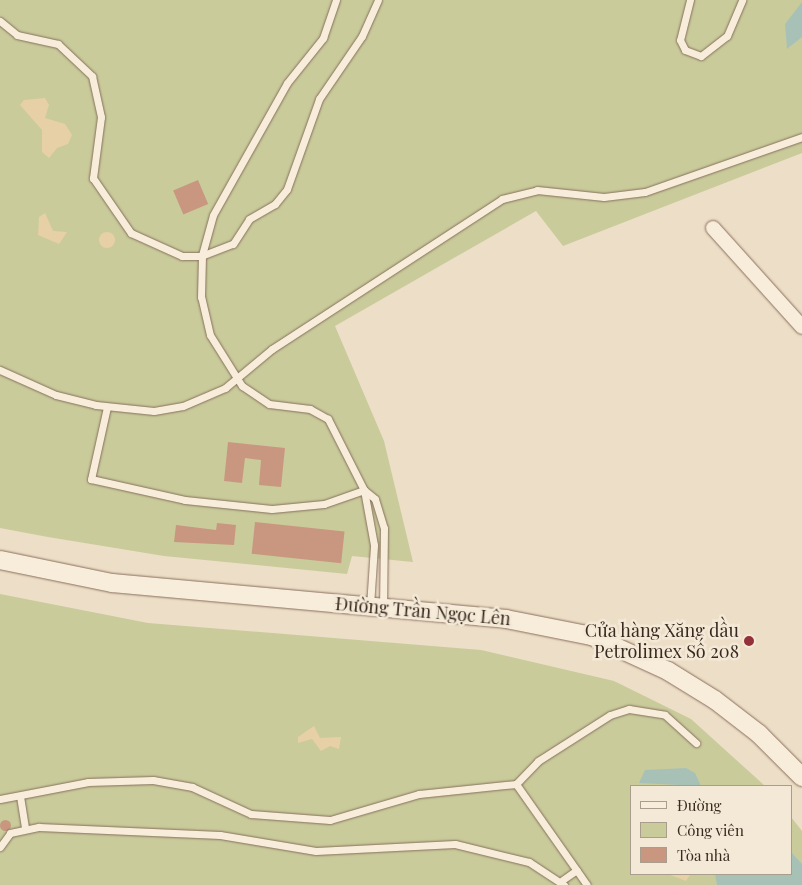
<!DOCTYPE html>
<html>
<head>
<meta charset="utf-8">
<style>
	body { margin:0 }
	#map { position:relative; width:802px; height:885px; overflow:hidden; background:#eddec7; font-family:"Playfair Display",serif }
	div>[style] { position:absolute }
	.green>* { inset:0; background:#c9cb9b }
	.sand>* { inset:0; background:#e7d0a6 }
	.round { border-radius:50% }
	.water>* { inset:0; background:#a8c1b7 }
	.building>* { inset:0; background:#c9977f; transform-origin:0 0 }
	.roads { filter:drop-shadow(0 0 1px #88705d) drop-shadow(0 0 1px #88705d) }
	.service>* { height:7px; margin:-3.5px; padding:0 3.5px; transform-origin:3.5px; border-radius:3.5px; background:#f8ecda }
	.minor>* { height:14px; margin:-7px; padding:0 7px; transform-origin:7px; border-radius:7px; background:#f8ecda }
	.tertiary>* { height:18px; margin:-9px; padding:0 9px; transform-origin:9px; border-radius:9px; background:#f8ecda }
	.dots>* { width:14px; height:14px; translate:-50% -50%; box-sizing:border-box; border:2px solid #f4e9d7; border-radius:50% }
	span { translate:-50% -50%; white-space:nowrap; text-align:center; line-height:1.15; -webkit-text-stroke:5px #f4e9d7; paint-order:stroke }
	.street-label { font-size:18px; color:#392a20 }
	.poi-label { font-size:18px; color:#392a20 }
	.right { translate:-100% -50%; text-align:right }
	.legend { position:absolute; left:630px; top:785px; width:162px; height:90px; box-sizing:border-box; background:#f4e9d7; border:1px solid #a99d8e; margin:0; padding:6px 9px; list-style:none; font-size:15px; color:#392a20 }
	.legend li { display:flex; align-items:center; gap:10px; height:25px }
	.legend b { width:25px; border:1px solid #a99d8e }
</style>
</head>
<body>
<div id="map">
	<div class="green">
		<div style="clip-path:polygon(0 0,802px 0,802px 153px,563px 246px,536px 211px,335px 326px,384px 441px,413px 562px,352px 556px,347px 574px,164px 556px,48px 537px,0 528px)"></div>
		<div style="clip-path:polygon(0 594px,148px 623px,481px 650px,614px 681px,691px 719px,765px 786px,631px 786px,631px 874px,791px 874px,791px 817px,802px 831px,802px 885px,0 885px)"></div>
	</div>
	<div class="sand">
		<div style="clip-path:polygon(45px 98px,49px 105px,45px 118px,65px 124px,72px 135px,68px 144px,57px 148px,49px 158px,42px 152px,42px 130px,20px 105px,24px 100px)"></div>
		<div style="clip-path:polygon(45px 213px,53px 231px,67px 232px,59px 244px,38px 235px,39px 217px)"></div>
		<div class="round" style="left:99px;top:232px;width:16px;height:16px"></div>
		<div style="clip-path:polygon(314px 726px,320px 738px,341px 737px,339px 749px,330px 746px,321px 751px,312px 739px,298px 743px,298px 737px)"></div>
		<div style="clip-path:polygon(668px 874px,689px 874px,690px 875px,686px 881px)"></div>
	</div>
	<div class="water">
		<div style="clip-path:polygon(802px 2px,802px 37px,787px 49px,785px 24px)"></div>
		<div style="clip-path:polygon(686px 768px,695px 773px,701px 786px,639px 783px,645px 770px)"></div>
		<div style="clip-path:polygon(791px 852px,802px 864px,802px 885px,717px 885px,715px 874px,791px 874px)"></div>
	</div>
	<div class="building">
		<div style="left:198px;top:180px;width:26px;height:27px;rotate:67deg"></div>
		<div style="clip-path:polygon(228px 442px,285px 448px,281px 487px,259px 485px,261px 460px,245px 458px,242px 483px,224px 481px)"></div>
		<div style="left:255px;top:522px;width:90px;height:32px;rotate:6deg"></div>
		<div style="clip-path:polygon(217px 523px,236px 525px,234px 545px,174px 542px,176px 525px,216px 530px)"></div>
		<div class="round" style="left:-0.5px;top:819.5px;width:11px;height:11px"></div>
	</div>
	<div class="roads">
		<div class="service">
			<div style="left:690px;top:0;width:41px;rotate:104deg"></div>
			<div style="left:680px;top:40px;width:11px;rotate:63deg"></div>
			<div style="left:685px;top:50px;width:17px;rotate:21deg"></div>
			<div style="left:701px;top:56px;width:33px;rotate:-38deg"></div>
			<div style="left:727px;top:36px;width:39px;rotate:-67deg"></div>
			<div style="left:0;top:21px;width:22px;rotate:39deg"></div>
			<div style="left:17px;top:35px;width:42px;rotate:12.4deg"></div>
			<div style="left:58px;top:44px;width:47px;rotate:43.3deg"></div>
			<div style="left:92px;top:76px;width:42px;rotate:77.6deg"></div>
			<div style="left:101px;top:117px;width:62px;rotate:97.5deg"></div>
			<div style="left:93px;top:178px;width:67px;rotate:55.4deg"></div>
			<div style="left:131px;top:233px;width:56px;rotate:24.3deg"></div>
			<div style="left:182px;top:256px;width:19px"></div>
			<div style="left:201px;top:256px;width:34px;rotate:-21deg"></div>
			<div style="left:233px;top:244px;width:30px;rotate:-57deg"></div>
			<div style="left:249px;top:219px;width:30px;rotate:-30deg"></div>
			<div style="left:275px;top:204px;width:19px;rotate:-51deg"></div>
			<div style="left:287px;top:189px;width:96px;rotate:-70.4deg"></div>
			<div style="left:319px;top:99px;width:76px;rotate:-55.7deg"></div>
			<div style="left:362px;top:36px;width:39px;rotate:-66deg"></div>
			<div style="left:0;top:370px;width:61px;rotate:24.1deg"></div>
			<div style="left:56px;top:395px;width:41px;rotate:14deg"></div>
			<div style="left:96px;top:405px;width:58px;rotate:5.9deg"></div>
			<div style="left:154px;top:411px;width:29px;rotate:-10deg"></div>
			<div style="left:183px;top:406px;width:46px;rotate:-23.2deg"></div>
			<div style="left:225px;top:388px;width:61px;rotate:-39.7deg"></div>
			<div style="left:272px;top:349px;width:275px;rotate:-33.1deg"></div>
			<div style="left:502px;top:199px;width:36px;rotate:-14deg"></div>
			<div style="left:537px;top:190px;width:67px;rotate:6deg"></div>
			<div style="left:604px;top:197px;width:41px;rotate:-7deg"></div>
			<div style="left:645px;top:192px;width:166px;rotate:-19.3deg"></div>
			<div style="left:107px;top:407px;width:74px;rotate:102.5deg"></div>
			<div style="left:91px;top:479px;width:96px;rotate:12.6deg"></div>
			<div style="left:185px;top:500px;width:87px;rotate:5.9deg"></div>
			<div style="left:272px;top:509px;width:52px;rotate:-5.5deg"></div>
			<div style="left:324px;top:504px;width:42px;rotate:-19.3deg"></div>
			<div style="left:364px;top:490px;width:80px;rotate:-116.9deg"></div>
			<div style="left:328px;top:419px;width:21px;rotate:-151deg"></div>
			<div style="left:310px;top:409px;width:41px;rotate:-173deg"></div>
			<div style="left:269px;top:404px;width:32px;rotate:-146deg"></div>
			<div style="left:242px;top:386px;width:60px;rotate:-122.1deg"></div>
			<div style="left:210px;top:335px;width:39px;rotate:-103deg"></div>
			<div style="left:201px;top:297px;width:42px;rotate:-88.6deg"></div>
			<div style="left:202px;top:255px;width:41px;rotate:-74.6deg"></div>
			<div style="left:213px;top:215px;width:151px;rotate:-60.7deg"></div>
			<div style="left:287px;top:83px;width:58px;rotate:-51.3deg"></div>
			<div style="left:323px;top:38px;width:40px;rotate:-71.1deg"></div>
			<div style="left:370px;top:606px;width:61px;rotate:-86.2deg"></div>
			<div style="left:374px;top:545px;width:56px;rotate:-100.3deg"></div>
			<div style="left:364px;top:490px;width:14px;rotate:39deg"></div>
			<div style="left:375px;top:499px;width:30px;rotate:73deg"></div>
			<div style="left:384px;top:528px;width:78px;rotate:90.7deg"></div>
			<div style="left:516px;top:784px;width:123px;rotate:54.9deg"></div>
			<div style="left:20px;top:796px;width:32px;rotate:81deg"></div>
			<div style="left:0;top:799px;width:90px;rotate:-10.9deg"></div>
			<div style="left:88px;top:782px;width:65px;rotate:-1.8deg"></div>
			<div style="left:153px;top:780px;width:40px;rotate:10deg"></div>
			<div style="left:192px;top:787px;width:65px;rotate:24.6deg"></div>
			<div style="left:251px;top:814px;width:79px;rotate:4.3deg"></div>
			<div style="left:330px;top:820px;width:93px;rotate:-16.3deg"></div>
			<div style="left:419px;top:794px;width:98px;rotate:-5.9deg"></div>
			<div style="left:516px;top:784px;width:32px;rotate:-46deg"></div>
			<div style="left:538px;top:761px;width:85px;rotate:-32.6deg"></div>
			<div style="left:610px;top:715px;width:20px;rotate:-18deg"></div>
			<div style="left:629px;top:709px;width:36px;rotate:9deg"></div>
			<div style="left:665px;top:715px;width:42px;rotate:42.1deg"></div>
			<div style="left:0;top:847px;width:17px;rotate:-54deg"></div>
			<div style="left:10px;top:833px;width:30px;rotate:-12deg"></div>
			<div style="left:39px;top:827px;width:181px;rotate:2.5deg"></div>
			<div style="left:220px;top:835px;width:97px;rotate:9.5deg"></div>
			<div style="left:316px;top:851px;width:139px;rotate:-2.9deg"></div>
			<div style="left:455px;top:844px;width:76px;rotate:13.7deg"></div>
			<div style="left:529px;top:862px;width:42px;rotate:33.3deg"></div>
			<div style="left:561px;top:881px;width:19px;rotate:-35deg"></div>
		</div>
		<div class="minor">
			<div style="left:713px;top:228px;width:133px;rotate:48deg"></div>
		</div>
		<div class="tertiary">
			<div style="left:0;top:560px;width:114px;rotate:11.6deg"></div>
			<div style="left:112px;top:583px;width:396px;rotate:5.2deg"></div>
			<div style="left:506px;top:619px;width:88px;rotate:11.2deg"></div>
			<div style="left:592px;top:636px;width:84px;rotate:24.7deg"></div>
			<div style="left:668px;top:671px;width:55px;rotate:31.7deg"></div>
			<div style="left:715px;top:700px;width:56px;rotate:37.7deg"></div>
			<div style="left:759px;top:734px;width:61px;rotate:45deg"></div>
		</div>
	</div>
	<div class="dots">
		<div style="left:749px;top:641px;background:#94303a"></div>
	</div>
	<div class="street-label">
		<span style="left:423px;top:611px;rotate:5deg">Đường Trần Ngọc Lên</span>
	</div>
	<div class="poi-label">
		<span class="right" style="left:739px;top:641px">Cửa hàng Xăng dầu<br>Petrolimex Số 208</span>
	</div>
	<ul class="legend">
	<li><b style="height:6px;background:#f8ecda"></b>Đường</li>
	<li><b style="height:14px;background:#c9cb9b"></b>Công viên</li>
	<li><b style="height:14px;background:#c9977f"></b>Tòa nhà</li>
	</ul>
</div>
</body>
</html>
